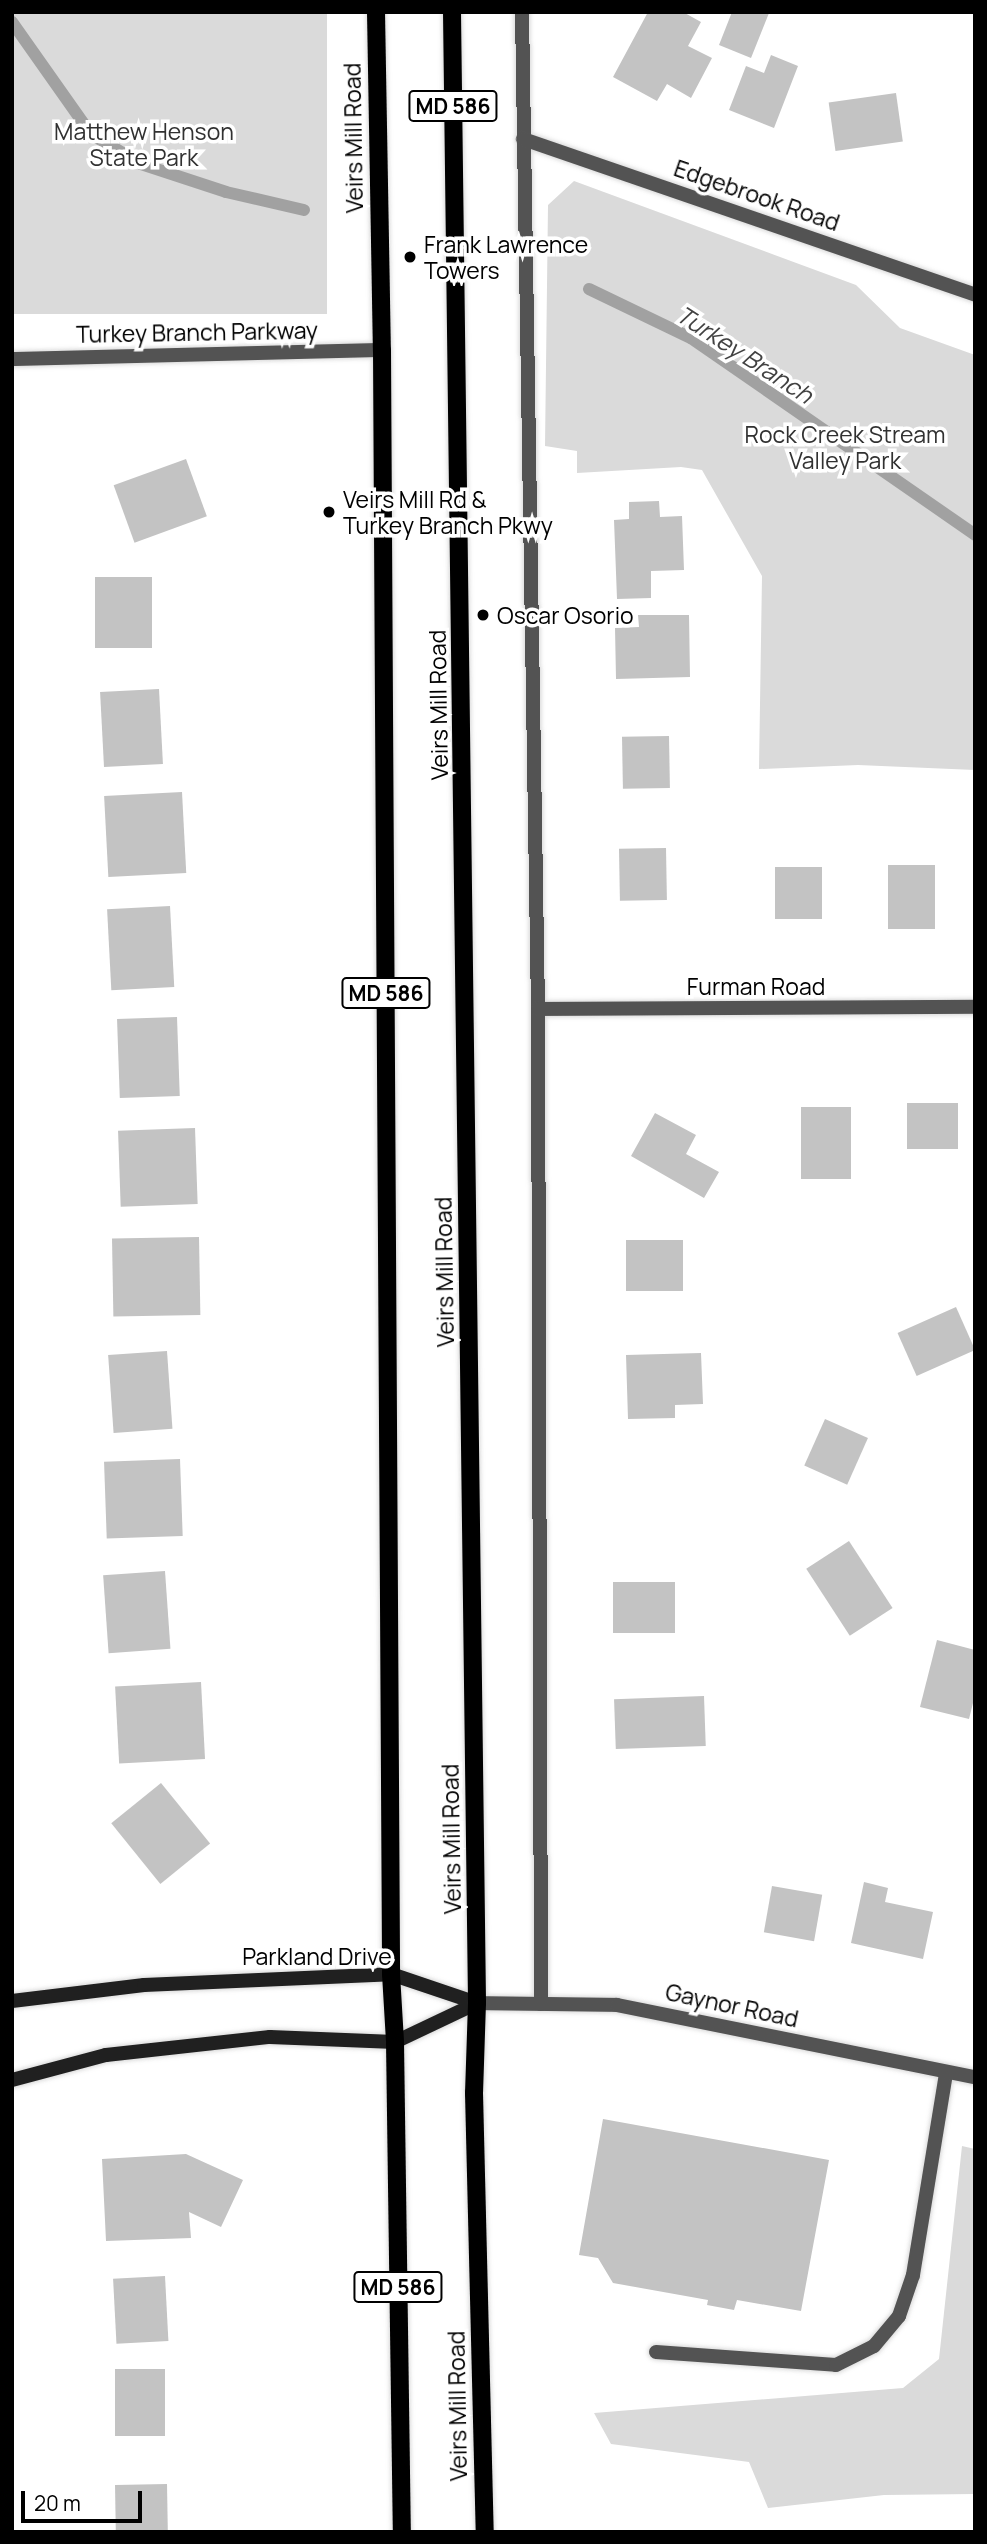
<!DOCTYPE html>
<html>
<head>
<meta charset="utf-8">
<style>
	body { margin:0 }
	#map { position:relative; width:987px; height:2544px; overflow:hidden; background:#fff; font-family:Manrope,sans-serif }
	div>[style] { position:absolute }
	.green>* { inset:0; background:#dadada; transform-origin:0 0 }
	.stream>* { height:12px; margin:-6px; padding:0 6px; transform-origin:6px; border-radius:6px; background:#a1a1a1 }
	.building>* { inset:0; background:#c3c3c3; transform-origin:0 0 }
	.roads { filter:drop-shadow(0 0 2px #dbdbdb) drop-shadow(0 0 2px #dbdbdb) }
	.lane>* { height:14px; margin:-7px; padding:0 7px; transform-origin:7px; border-radius:7px; background:#535353 }
	.street>* { height:14px; margin:-7px; padding:0 7px; transform-origin:7px; border-radius:7px; background:#535353 }
	.secondary>* { height:14px; margin:-7px; padding:0 7px; transform-origin:7px; border-radius:7px; background:#202020 }
	.primary>* { height:18px; margin:-9px; padding:0 9px; transform-origin:9px; border-radius:9px; background:#000 }
	.dots>* { width:19px; height:19px; translate:-50% -50%; box-sizing:border-box; border:4px solid #fff; border-radius:50% }
	span { translate:-50% -50%; white-space:nowrap; text-align:center; line-height:1.15; -webkit-text-stroke:7px #fff; paint-order:stroke }
	.shield-label span { padding:2px 5px; background:#fff; border:2px solid; border-radius:5px; -webkit-text-stroke-width:0 }
	.shield-label { font-size:21px; color:#000; font-weight:700 }
	.park-label { font-size:23px; color:#313131 }
	.street-label { font-size:23px; color:#000 }
	.poi-label { font-size:23px; color:#000 }
	.left { translate:0 -50%; text-align:left }
	.water-label { font-size:24px; color:#424242; font-style:italic }
	.frame { position:absolute; inset:0; border:14px solid #000; pointer-events:none }
	.scale { position:absolute; left:21px; top:2491px; width:121px; height:32px; box-sizing:border-box; border:4px solid #000; border-top:0; padding-left:9px; font-size:21px; line-height:24px; white-space:nowrap; color:#000; -webkit-text-stroke:5px #fff; paint-order:stroke }
</style>
</head>
<body>
<div id="map">
	<div class="green">
		<div style="left:12px;top:12px;width:315px;height:302px"></div>
		<div style="clip-path:polygon(574px 181px,856px 285px,900px 328px,975px 355px,975px 770px,858px 765px,759px 769px,762px 576px,702px 470px,681px 467px,577px 473px,577px 451px,545px 446px,548px 205px)"></div>
		<div style="clip-path:polygon(962px 2146px,975px 2149px,975px 2494px,884px 2495px,768px 2508px,749px 2462px,611px 2444px,594px 2413px,903px 2388px,939px 2359px)"></div>
	</div>
	<div class="stream">
		<div style="left:12px;top:22px;width:137px;rotate:54.8deg"></div>
		<div style="left:91px;top:134px;width:58px;rotate:31deg"></div>
		<div style="left:141px;top:164px;width:89px;rotate:18.2deg"></div>
		<div style="left:226px;top:192px;width:80px;rotate:13deg"></div>
		<div style="left:589px;top:289px;width:113px;rotate:25.7deg"></div>
		<div style="left:691px;top:338px;width:346px;rotate:34.7deg"></div>
	</div>
	<div class="building">
		<div style="clip-path:polygon(648px 12px,683px 12px,701px 22px,688px 46px,712px 58px,691px 98px,667px 84px,657px 101px,613px 77px)"></div>
		<div style="clip-path:polygon(732px 12px,769px 13px,751px 58px,719px 45px)"></div>
		<div style="clip-path:polygon(771px 55px,798px 66px,774px 128px,729px 110px,746px 66px,764px 73px)"></div>
		<div style="left:896px;top:93px;width:49px;height:68px;rotate:82deg"></div>
		<div style="left:186px;top:459px;width:61px;height:77px;rotate:70deg"></div>
		<div style="clip-path:polygon(659px 501px,660px 517px,682px 516px,684px 570px,651px 571px,651px 598px,617px 599px,614px 520px,629px 519px,629px 502px)"></div>
		<div style="left:95px;top:577px;width:57px;height:71px"></div>
		<div style="clip-path:polygon(638px 615px,689px 615px,690px 677px,616px 679px,615px 628px,639px 627px)"></div>
		<div style="left:159px;top:689px;width:75px;height:59px;rotate:87deg"></div>
		<div style="left:669px;top:736px;width:52px;height:47px;rotate:89deg"></div>
		<div style="left:182px;top:792px;width:81px;height:78px;rotate:87deg"></div>
		<div style="left:666px;top:848px;width:52px;height:47px;rotate:89deg"></div>
		<div style="left:888px;top:865px;width:47px;height:64px"></div>
		<div style="left:822px;top:867px;width:52px;height:47px;rotate:90deg"></div>
		<div style="left:170px;top:906px;width:81px;height:63px;rotate:87deg"></div>
		<div style="left:177px;top:1017px;width:79px;height:60px;rotate:88deg"></div>
		<div style="left:907px;top:1103px;width:51px;height:46px"></div>
		<div style="left:801px;top:1107px;width:50px;height:72px"></div>
		<div style="clip-path:polygon(655px 1113px,696px 1135px,686px 1154px,719px 1172px,704px 1198px,631px 1156px)"></div>
		<div style="left:195px;top:1128px;width:76px;height:77px;rotate:88deg"></div>
		<div style="left:199px;top:1237px;width:78px;height:87px;rotate:89deg"></div>
		<div style="left:683px;top:1240px;width:51px;height:57px;rotate:90deg"></div>
		<div style="left:956px;top:1307px;width:47px;height:64px;rotate:66deg"></div>
		<div style="left:167px;top:1351px;width:78px;height:59px;rotate:86deg"></div>
		<div style="clip-path:polygon(701px 1353px,703px 1404px,675px 1405px,675px 1418px,628px 1419px,626px 1355px)"></div>
		<div style="left:825px;top:1419px;width:47px;height:51px;rotate:24deg"></div>
		<div style="left:180px;top:1459px;width:77px;height:76px;rotate:88deg"></div>
		<div style="left:849px;top:1541px;width:80px;height:51px;rotate:57deg"></div>
		<div style="left:165px;top:1571px;width:78px;height:62px;rotate:86deg"></div>
		<div style="left:613px;top:1582px;width:62px;height:51px"></div>
		<div style="clip-path:polygon(937px 1640px,975px 1650px,975px 1695px,969px 1719px,920px 1707px)"></div>
		<div style="left:201px;top:1682px;width:77px;height:86px;rotate:87deg"></div>
		<div style="left:704px;top:1696px;width:50px;height:90px;rotate:88deg"></div>
		<div style="left:161px;top:1783px;width:78px;height:64px;rotate:51deg"></div>
		<div style="clip-path:polygon(864px 1882px,888px 1888px,885px 1902px,933px 1912px,923px 1959px,851px 1943px)"></div>
		<div style="left:772px;top:1886px;width:51px;height:47px;rotate:10deg"></div>
		<div style="clip-path:polygon(603px 2119px,829px 2160px,801px 2311px,737px 2300px,734px 2310px,707px 2305px,708px 2300px,613px 2283px,598px 2258px,579px 2255px)"></div>
		<div style="clip-path:polygon(186px 2154px,243px 2180px,221px 2227px,189px 2212px,191px 2238px,106px 2241px,102px 2159px)"></div>
		<div style="left:165px;top:2276px;width:65px;height:52px;rotate:87deg"></div>
		<div style="left:115px;top:2369px;width:50px;height:67px"></div>
		<div style="left:167px;top:2484px;width:48px;height:52px;rotate:89deg"></div>
	</div>
	<div class="roads">
		<div class="lane">
			<div style="left:656px;top:2352px;width:180px;rotate:4.1deg"></div>
			<div style="left:836px;top:2365px;width:42px;rotate:-26.6deg"></div>
			<div style="left:874px;top:2346px;width:39px;rotate:-50deg"></div>
			<div style="left:899px;top:2316px;width:43px;rotate:-71.1deg"></div>
			<div style="left:913px;top:2275px;width:205px;rotate:-80.7deg"></div>
		</div>
		<div class="street">
			<div style="left:522px;top:12px;width:997px;rotate:89.08deg"></div>
			<div style="left:538px;top:1009px;width:995px;rotate:89.83deg"></div>
			<div style="left:523px;top:139px;width:478px;rotate:19deg"></div>
			<div style="left:12px;top:359px;width:370px;rotate:-1.4deg"></div>
			<div style="left:538px;top:1009px;width:437px;rotate:-0.3deg"></div>
			<div style="left:477px;top:2003px;width:140px;rotate:0.8deg"></div>
			<div style="left:617px;top:2005px;width:365px;rotate:11.4deg"></div>
		</div>
		<div class="secondary">
			<div style="left:12px;top:2001px;width:133px;rotate:-6.9deg"></div>
			<div style="left:144px;top:1985px;width:247px;rotate:-2.5deg"></div>
			<div style="left:391px;top:1974px;width:91px;rotate:18.6deg"></div>
			<div style="left:12px;top:2080px;width:97px;rotate:-14.9deg"></div>
			<div style="left:106px;top:2055px;width:165px;rotate:-6.3deg"></div>
			<div style="left:270px;top:2037px;width:125px;rotate:2.3deg"></div>
			<div style="left:395px;top:2042px;width:91px;rotate:-25.4deg"></div>
		</div>
		<div class="primary">
			<div style="left:376px;top:12px;width:338px;rotate:89deg"></div>
			<div style="left:382px;top:350px;width:1624px;rotate:89.68deg"></div>
			<div style="left:391px;top:1974px;width:68px;rotate:86.6deg"></div>
			<div style="left:395px;top:2042px;width:490px;rotate:89.2deg"></div>
			<div style="left:452px;top:12px;width:1991px;rotate:89.28deg"></div>
			<div style="left:477px;top:2003px;width:90px;rotate:91.9deg"></div>
			<div style="left:474px;top:2093px;width:439px;rotate:88.6deg"></div>
		</div>
	</div>
	<div class="dots">
		<div style="left:410px;top:257px;background:#000"></div>
		<div style="left:329px;top:512px;background:#000"></div>
		<div style="left:483px;top:615px;background:#000"></div>
	</div>
	<div class="shield-label">
		<span style="left:453px;top:106px">MD 586</span>
		<span style="left:386px;top:993px">MD 586</span>
		<span style="left:398px;top:2287px">MD 586</span>
	</div>
	<div class="park-label">
		<span style="left:144px;top:144px">Matthew Henson<br>State Park</span>
		<span style="left:845px;top:447px">Rock Creek Stream<br>Valley Park</span>
	</div>
	<div class="street-label">
		<span style="left:353px;top:138px;rotate:-91deg">Veirs Mill Road</span>
		<span style="left:757px;top:195px;rotate:19deg">Edgebrook Road</span>
		<span style="left:197px;top:332px;rotate:-1deg">Turkey Branch Parkway</span>
		<span style="left:438px;top:705px;rotate:-91deg">Veirs Mill Road</span>
		<span style="left:756px;top:986px">Furman Road</span>
		<span style="left:444px;top:1272px;rotate:-91deg">Veirs Mill Road</span>
		<span style="left:451px;top:1839px;rotate:-91deg">Veirs Mill Road</span>
		<span style="left:317px;top:1956px">Parkland Drive</span>
		<span style="left:732px;top:2005px;rotate:12deg">Gaynor Road</span>
		<span style="left:457px;top:2406px;rotate:-91deg">Veirs Mill Road</span>
	</div>
	<div class="poi-label">
		<span class="left" style="left:424px;top:257px">Frank Lawrence<br>Towers</span>
		<span class="left" style="left:343px;top:512px">Veirs Mill Rd &amp;<br>Turkey Branch Pkwy</span>
		<span class="left" style="left:497px;top:615px">Oscar Osorio</span>
	</div>
	<div class="water-label">
		<span style="left:745px;top:354px;rotate:33deg">Turkey Branch</span>
	</div>
	<div class="frame"></div>
	<div class="scale">20 m</div>
</div>
</body>
</html>
